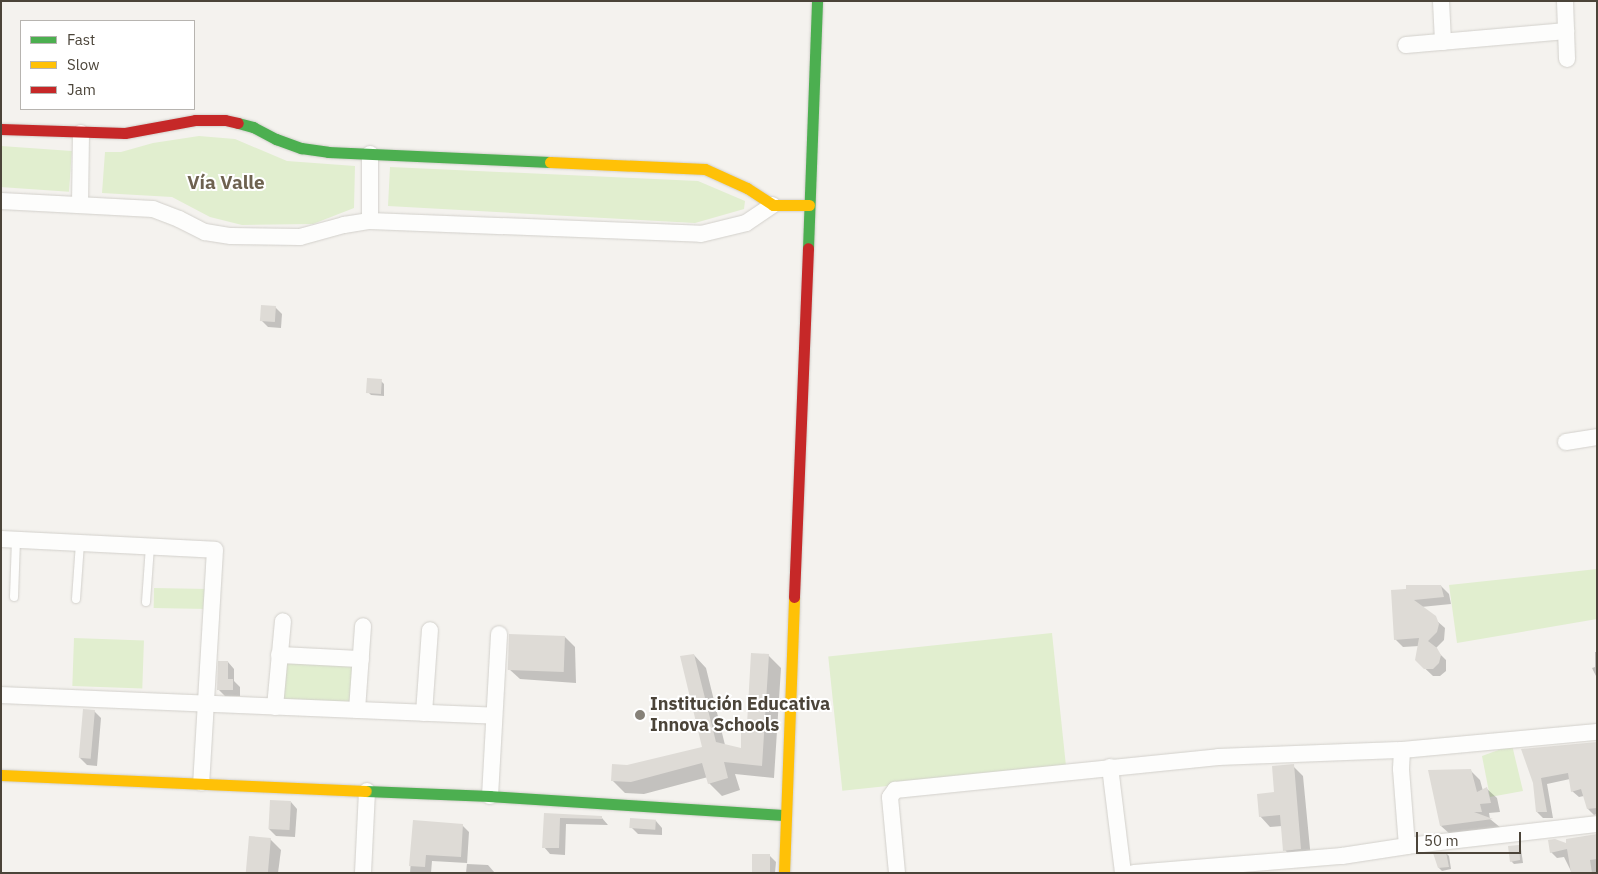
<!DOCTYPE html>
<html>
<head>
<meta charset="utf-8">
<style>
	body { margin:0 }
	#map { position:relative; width:1598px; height:874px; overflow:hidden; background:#f4f2ee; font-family:"IBM Plex Sans",sans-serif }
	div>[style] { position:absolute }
	.green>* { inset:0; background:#e1eecf; transform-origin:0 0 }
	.shadow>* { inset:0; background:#0003 }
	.building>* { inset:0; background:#dedbd6; transform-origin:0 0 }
	.roads { filter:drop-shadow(0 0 1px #d2d0cb) drop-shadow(0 0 1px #d2d0cb) }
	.lane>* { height:8px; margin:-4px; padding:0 4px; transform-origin:4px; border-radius:4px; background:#fdfdfc }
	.street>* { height:16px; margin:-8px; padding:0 8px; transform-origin:8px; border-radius:8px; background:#fdfdfc }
	.fast>* { height:11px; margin:-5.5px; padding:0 5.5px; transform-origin:5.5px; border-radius:5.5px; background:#4caf50 }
	.slow>* { height:11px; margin:-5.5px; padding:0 5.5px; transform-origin:5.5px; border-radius:5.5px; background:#ffc107 }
	.jam>* { height:11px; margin:-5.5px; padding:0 5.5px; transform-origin:5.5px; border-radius:5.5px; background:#c62828 }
	.dots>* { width:14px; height:14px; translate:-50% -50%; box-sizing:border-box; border:2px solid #fff; border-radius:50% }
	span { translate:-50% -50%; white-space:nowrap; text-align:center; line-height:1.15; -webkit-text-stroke:4px #fff; paint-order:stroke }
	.poi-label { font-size:18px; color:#4b4439; font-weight:700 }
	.left { translate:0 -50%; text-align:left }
	.neighbourhood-label { font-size:19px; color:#6e6250; font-weight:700 }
	.frame { position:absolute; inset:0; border:2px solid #4b4439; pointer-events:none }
	.legend { position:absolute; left:20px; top:20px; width:175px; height:90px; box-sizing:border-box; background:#fff; border:1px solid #b7b4b0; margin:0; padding:6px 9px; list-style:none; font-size:15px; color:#4b4439 }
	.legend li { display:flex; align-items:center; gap:10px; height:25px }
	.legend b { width:25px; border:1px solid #b7b4b0 }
	.scale { position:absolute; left:1416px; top:832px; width:105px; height:22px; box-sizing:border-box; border:2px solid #4b4439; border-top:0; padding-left:6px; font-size:15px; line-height:18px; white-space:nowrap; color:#4b4439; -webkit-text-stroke:4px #fff; paint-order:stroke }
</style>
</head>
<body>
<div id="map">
	<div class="green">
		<div style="clip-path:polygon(199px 136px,235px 139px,287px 161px,355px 166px,354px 208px,313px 224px,242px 225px,210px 217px,172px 197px,102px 193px,105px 152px,121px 152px,153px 143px)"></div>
		<div style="left:1px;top:146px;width:71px;height:41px;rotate:4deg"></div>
		<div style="clip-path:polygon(390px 167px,698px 181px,745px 201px,744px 209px,695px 223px,388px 206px)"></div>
		<div style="clip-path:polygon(1597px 569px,1597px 619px,1457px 643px,1449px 585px)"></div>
		<div style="left:154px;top:588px;width:54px;height:20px;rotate:1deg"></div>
		<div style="left:1052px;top:633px;width:135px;height:225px;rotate:84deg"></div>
		<div style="left:74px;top:638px;width:70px;height:48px;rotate:2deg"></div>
		<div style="left:283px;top:660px;width:74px;height:41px;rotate:2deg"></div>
		<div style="clip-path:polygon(1512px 745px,1523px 791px,1490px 797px,1482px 756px)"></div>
	</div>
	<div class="shadow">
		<div style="clip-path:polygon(275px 307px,282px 314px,281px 328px,268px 327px,261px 320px)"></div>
		<div style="clip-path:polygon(381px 381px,384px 384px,384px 396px,371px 395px,368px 392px)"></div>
		<div style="clip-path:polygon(1441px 586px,1449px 594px,1451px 604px,1421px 607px,1445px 628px,1444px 640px,1435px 649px,1446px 660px,1446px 671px,1440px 676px,1433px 676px,1416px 660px,1419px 646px,1403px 647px,1395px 639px,1392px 591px)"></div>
		<div style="clip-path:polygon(565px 637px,575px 647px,576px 683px,520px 679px,509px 669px)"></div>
		<div style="clip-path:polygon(1595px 652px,1597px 652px,1597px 678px,1592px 668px,1595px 667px)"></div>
		<div style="clip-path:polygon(694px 655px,706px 668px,725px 745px,742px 749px,768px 655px,781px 668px,774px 778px,735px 774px,740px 790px,722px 796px,709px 783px,708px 777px,644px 794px,625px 793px,612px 780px,627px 767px,704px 748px)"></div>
		<div style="clip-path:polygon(228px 662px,234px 669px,234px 681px,240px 687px,240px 696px,225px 696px,218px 689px)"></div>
		<div style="clip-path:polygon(94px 711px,101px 718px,97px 766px,87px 765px,80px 758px)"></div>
		<div style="clip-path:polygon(1597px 743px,1597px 814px,1594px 815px,1588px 809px,1584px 796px,1579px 797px,1572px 791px,1570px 779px,1547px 784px,1553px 818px,1543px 818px,1537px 812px,1534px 782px)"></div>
		<div style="clip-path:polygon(1293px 766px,1303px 776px,1311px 859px,1295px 861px,1285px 850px,1282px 826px,1270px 827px,1260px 816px)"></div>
		<div style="clip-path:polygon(1470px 770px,1480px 780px,1483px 791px,1487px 789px,1497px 798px,1500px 812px,1489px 813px,1490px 819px,1501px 828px,1451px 835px,1441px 826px)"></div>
		<div style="clip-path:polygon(291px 802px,297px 809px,295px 837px,276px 836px,269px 829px)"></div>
		<div style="clip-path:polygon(545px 814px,602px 818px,608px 825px,566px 824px,565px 855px,550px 854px,544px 847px)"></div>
		<div style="clip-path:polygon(414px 821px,462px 825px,469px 832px,467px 864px,488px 865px,495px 873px,466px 873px,467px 863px,432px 861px,431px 873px,410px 873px)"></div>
		<div style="clip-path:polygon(656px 821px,662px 828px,662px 835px,638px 834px,631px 827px)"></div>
		<div style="clip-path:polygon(270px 839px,281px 850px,278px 873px,247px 873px)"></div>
		<div style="clip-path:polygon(1568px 845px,1597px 848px,1597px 873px,1572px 873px,1564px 857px,1557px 858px,1551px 852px)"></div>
		<div style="clip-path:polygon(1518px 846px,1521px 849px,1523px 863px,1514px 864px,1511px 861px)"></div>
		<div style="clip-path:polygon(1446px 853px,1449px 856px,1451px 869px,1442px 871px,1439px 868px)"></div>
		<div style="clip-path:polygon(769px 855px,776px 862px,775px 873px,753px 873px)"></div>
	</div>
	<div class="building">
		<div style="left:261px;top:305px;width:15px;height:16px;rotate:4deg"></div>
		<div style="left:367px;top:378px;width:15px;height:15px;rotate:4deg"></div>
		<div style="clip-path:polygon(1406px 585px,1441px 585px,1444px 597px,1414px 600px,1436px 616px,1439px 624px,1437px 632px,1428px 641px,1437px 648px,1441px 655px,1439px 663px,1433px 669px,1424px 669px,1415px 660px,1419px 638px,1394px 640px,1391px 590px,1406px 589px)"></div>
		<div style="left:509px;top:634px;width:56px;height:36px;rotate:2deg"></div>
		<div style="clip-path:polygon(751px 653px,769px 654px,762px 766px,724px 762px,728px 778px,708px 784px,702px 763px,631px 782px,611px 781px,612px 764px,627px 765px,702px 747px,680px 656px,694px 654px,716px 742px,741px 748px,741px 724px,747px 724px)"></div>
		<div style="clip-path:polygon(218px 661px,228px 661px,228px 679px,233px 679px,233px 690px,217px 690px)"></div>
		<div style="left:83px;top:709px;width:12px;height:49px;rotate:5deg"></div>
		<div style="clip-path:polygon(1597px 742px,1597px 808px,1587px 809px,1581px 789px,1571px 792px,1568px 773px,1541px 778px,1547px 812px,1536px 812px,1533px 783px,1521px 749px)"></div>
		<div style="clip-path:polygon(1294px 764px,1301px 849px,1283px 851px,1280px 815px,1259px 817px,1257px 794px,1274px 792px,1272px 766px)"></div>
		<div style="clip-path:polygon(1471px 769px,1477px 792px,1487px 787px,1491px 803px,1480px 804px,1482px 812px,1474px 812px,1493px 819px,1440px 826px,1428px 770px)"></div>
		<div style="left:270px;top:800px;width:21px;height:29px;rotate:3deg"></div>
		<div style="clip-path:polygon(544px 813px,602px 816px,602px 819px,560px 818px,559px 848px,542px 848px)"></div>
		<div style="left:630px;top:818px;width:26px;height:10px;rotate:4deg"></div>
		<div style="clip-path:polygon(413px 820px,463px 824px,461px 857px,426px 855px,425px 867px,409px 866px)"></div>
		<div style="clip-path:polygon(1597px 834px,1597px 859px,1590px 860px,1592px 873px,1571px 873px,1567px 849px,1550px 853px,1548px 840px,1555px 839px,1566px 843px,1566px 839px)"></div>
		<div style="left:249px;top:836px;width:22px;height:37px;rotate:5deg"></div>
		<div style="clip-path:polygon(1519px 845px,1520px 860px,1510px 862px,1508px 846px)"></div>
		<div style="clip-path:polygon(1446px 852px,1449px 867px,1438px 868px,1433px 853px)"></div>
		<div style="left:752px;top:854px;width:18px;height:19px"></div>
	</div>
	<div class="roads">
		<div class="lane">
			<div style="left:14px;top:597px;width:57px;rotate:-88deg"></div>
			<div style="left:76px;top:599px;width:56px;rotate:-85.9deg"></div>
			<div style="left:146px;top:602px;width:56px;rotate:-85.9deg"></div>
		</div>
		<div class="street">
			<div style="left:1441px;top:1px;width:41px;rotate:87.2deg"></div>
			<div style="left:1565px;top:1px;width:58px;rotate:88deg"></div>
			<div style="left:1406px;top:45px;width:161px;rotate:-5deg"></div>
			<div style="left:370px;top:154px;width:67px;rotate:90deg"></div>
			<div style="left:1px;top:201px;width:152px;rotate:3deg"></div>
			<div style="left:153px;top:209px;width:28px;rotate:21deg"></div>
			<div style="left:179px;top:219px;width:29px;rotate:27deg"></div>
			<div style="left:205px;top:232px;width:26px;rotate:9deg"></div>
			<div style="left:231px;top:236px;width:69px;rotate:0.8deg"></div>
			<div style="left:300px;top:237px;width:46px;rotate:-15.3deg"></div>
			<div style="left:344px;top:225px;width:26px;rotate:-9deg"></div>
			<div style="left:370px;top:221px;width:331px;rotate:2.2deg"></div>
			<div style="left:701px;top:234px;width:46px;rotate:-13.7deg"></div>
			<div style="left:746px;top:223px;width:32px;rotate:-34deg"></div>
			<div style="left:80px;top:205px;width:72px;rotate:-89.2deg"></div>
			<div style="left:1566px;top:442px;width:31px;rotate:-9deg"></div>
			<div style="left:1px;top:539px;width:214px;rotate:2.9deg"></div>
			<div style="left:215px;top:550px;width:233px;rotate:93.4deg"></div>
			<div style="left:279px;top:655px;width:82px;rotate:2.8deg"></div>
			<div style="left:1px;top:695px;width:493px;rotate:2.4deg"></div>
			<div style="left:275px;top:707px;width:86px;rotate:-84.7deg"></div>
			<div style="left:357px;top:710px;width:84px;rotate:-85.9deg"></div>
			<div style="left:424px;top:713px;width:83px;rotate:-85.9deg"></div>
			<div style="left:1110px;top:767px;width:107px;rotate:83deg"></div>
			<div style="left:490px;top:796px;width:162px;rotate:-86.8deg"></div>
			<div style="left:1407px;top:846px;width:77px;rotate:-94.5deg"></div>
			<div style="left:1401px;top:769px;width:19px;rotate:-87deg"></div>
			<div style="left:1402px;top:750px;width:196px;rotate:-5.3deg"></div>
			<div style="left:363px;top:873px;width:82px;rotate:-87.2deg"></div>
			<div style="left:897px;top:873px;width:76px;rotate:-95.3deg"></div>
			<div style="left:890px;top:797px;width:9px;rotate:-54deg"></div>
			<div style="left:895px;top:790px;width:325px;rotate:-5.8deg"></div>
			<div style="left:1218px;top:757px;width:184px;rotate:-2.2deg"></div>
			<div style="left:1134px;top:873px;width:209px;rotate:-4.7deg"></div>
			<div style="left:1342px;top:856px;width:66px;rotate:-8.7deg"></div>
			<div style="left:1407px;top:846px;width:191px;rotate:-6.6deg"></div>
		</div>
		<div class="fast">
			<div style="left:238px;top:123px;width:16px;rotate:15deg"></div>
			<div style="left:253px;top:127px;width:26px;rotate:28deg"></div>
			<div style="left:276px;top:139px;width:27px;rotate:20deg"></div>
			<div style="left:301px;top:148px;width:27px;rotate:8deg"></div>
			<div style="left:328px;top:152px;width:222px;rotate:2.6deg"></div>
			<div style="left:808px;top:248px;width:247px;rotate:-87.9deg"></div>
			<div style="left:366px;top:791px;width:124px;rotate:2.3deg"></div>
			<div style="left:490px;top:796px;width:296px;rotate:3.7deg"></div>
		</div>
		<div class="slow">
			<div style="left:550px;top:162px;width:155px;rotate:2.6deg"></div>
			<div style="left:705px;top:169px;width:46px;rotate:24.3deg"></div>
			<div style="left:747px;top:188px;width:31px;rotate:33deg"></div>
			<div style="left:773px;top:205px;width:36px"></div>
			<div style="left:1px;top:775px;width:365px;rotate:2.5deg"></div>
			<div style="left:784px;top:873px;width:276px;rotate:-87.9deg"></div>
		</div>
		<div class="jam">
			<div style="left:1px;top:129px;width:124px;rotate:1.8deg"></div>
			<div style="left:125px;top:133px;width:71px;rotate:-10.5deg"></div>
			<div style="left:195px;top:120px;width:30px"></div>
			<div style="left:225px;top:120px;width:13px;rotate:13deg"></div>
			<div style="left:794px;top:597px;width:349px;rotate:-87.7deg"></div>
		</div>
	</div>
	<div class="dots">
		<div style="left:640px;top:715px;background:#868178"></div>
	</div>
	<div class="poi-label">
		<span class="left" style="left:650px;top:715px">Institución Educativa<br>Innova Schools</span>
	</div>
	<div class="neighbourhood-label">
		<span style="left:226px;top:183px">Vía Valle</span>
	</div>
	<div class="frame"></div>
	<ul class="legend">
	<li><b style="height:6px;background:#4caf50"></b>Fast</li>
	<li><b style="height:6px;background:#ffc107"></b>Slow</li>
	<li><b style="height:6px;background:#c62828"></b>Jam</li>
	</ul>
	<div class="scale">50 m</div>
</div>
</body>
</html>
